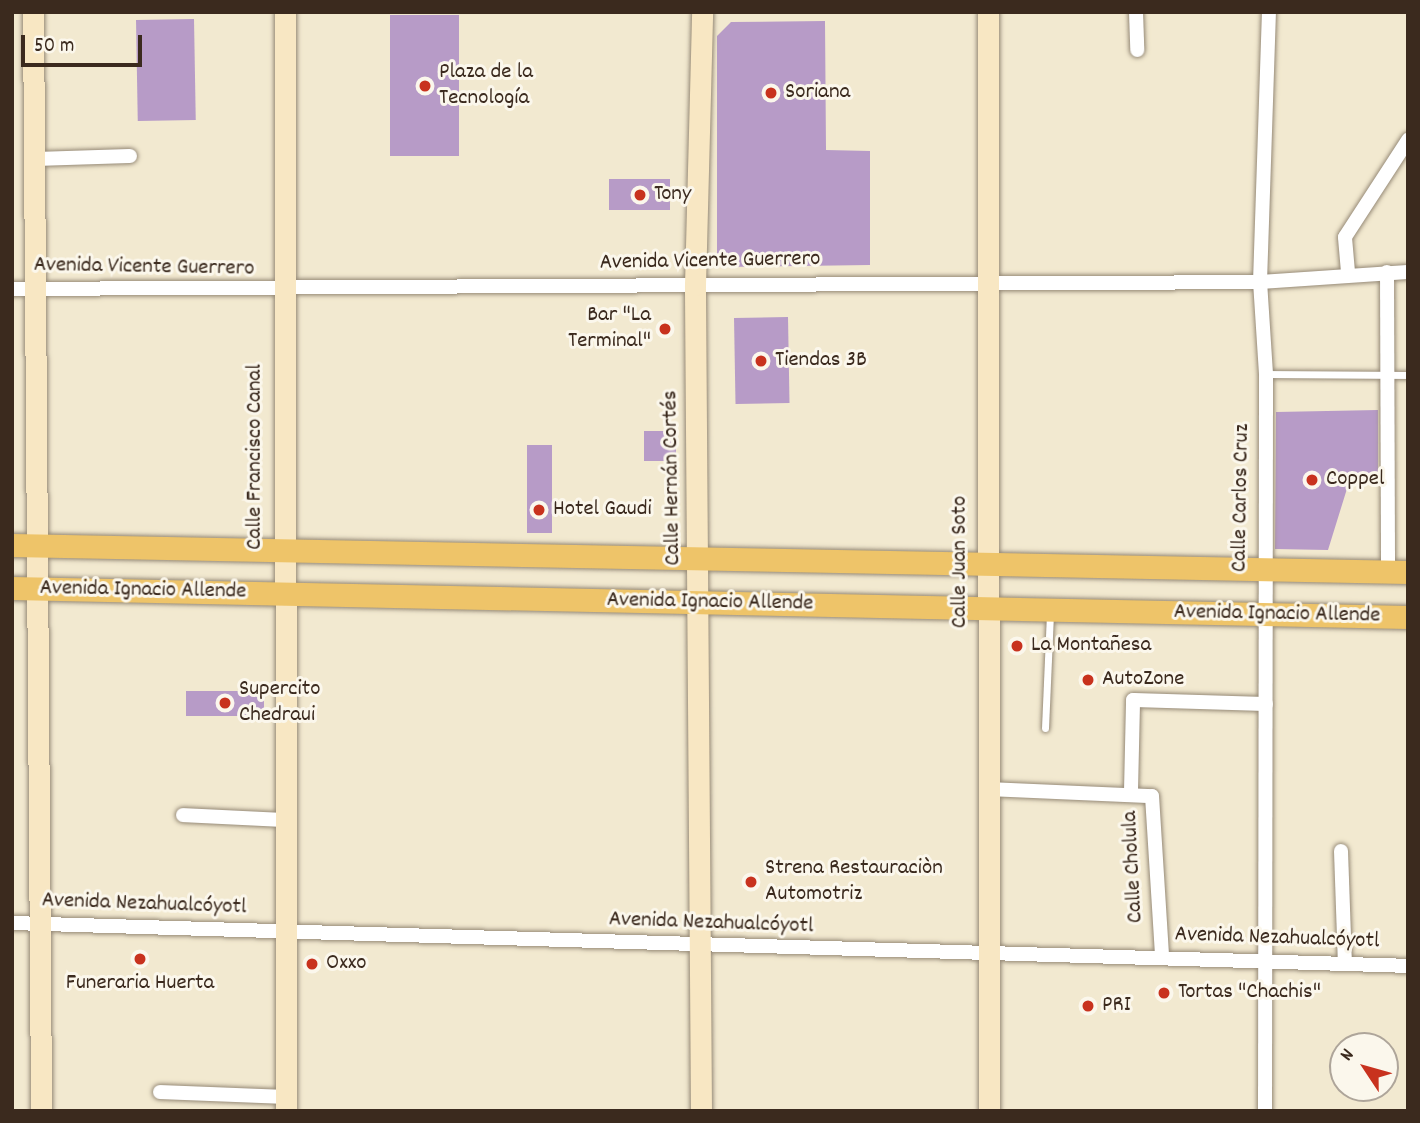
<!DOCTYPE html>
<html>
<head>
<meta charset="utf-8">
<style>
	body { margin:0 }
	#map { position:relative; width:1420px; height:1123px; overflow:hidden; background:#f2e9d0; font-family:Dekko,sans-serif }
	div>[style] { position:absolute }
	.building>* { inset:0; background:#b79bc7; transform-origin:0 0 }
	.roads { filter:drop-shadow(0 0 2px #968a77) drop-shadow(0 0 2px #968a77) }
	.lane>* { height:7px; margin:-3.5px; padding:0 3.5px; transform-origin:3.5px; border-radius:3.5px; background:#fff }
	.street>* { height:14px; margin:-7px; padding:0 7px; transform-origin:7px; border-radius:7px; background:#fff }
	.secondary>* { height:21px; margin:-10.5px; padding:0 10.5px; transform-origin:10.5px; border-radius:10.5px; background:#f8e7c3 }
	.primary>* { height:23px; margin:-11.5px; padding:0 11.5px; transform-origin:11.5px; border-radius:11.5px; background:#eec469 }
	.dots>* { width:19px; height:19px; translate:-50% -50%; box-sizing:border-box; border:4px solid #fbf7ec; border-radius:50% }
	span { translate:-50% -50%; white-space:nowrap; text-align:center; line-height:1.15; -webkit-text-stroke:6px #fbf7ec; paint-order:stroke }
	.poi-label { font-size:23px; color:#3b2a1e }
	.left { translate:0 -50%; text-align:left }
	.right { translate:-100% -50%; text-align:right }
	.street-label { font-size:23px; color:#3b2a1e }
	.frame { position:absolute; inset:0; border:14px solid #3b2a1e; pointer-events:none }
	.north { position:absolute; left:1329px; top:1032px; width:70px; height:70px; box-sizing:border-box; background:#fbf7ec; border:2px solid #aea59a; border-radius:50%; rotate:306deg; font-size:19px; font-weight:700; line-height:28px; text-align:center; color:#3b2a1e }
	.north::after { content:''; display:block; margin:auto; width:24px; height:32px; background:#c8321e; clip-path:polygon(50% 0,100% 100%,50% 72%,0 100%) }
	.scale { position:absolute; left:21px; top:35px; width:121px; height:32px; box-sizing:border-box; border:4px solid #3b2a1e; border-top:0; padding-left:9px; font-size:21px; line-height:24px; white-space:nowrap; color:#3b2a1e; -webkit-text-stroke:5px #fbf7ec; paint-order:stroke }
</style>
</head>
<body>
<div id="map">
	<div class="building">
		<div style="left:459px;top:15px;width:141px;height:69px;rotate:90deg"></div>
		<div style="left:194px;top:19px;width:101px;height:58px;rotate:89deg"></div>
		<div style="clip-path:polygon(825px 21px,826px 150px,870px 151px,870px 265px,717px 267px,717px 36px,731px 22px)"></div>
		<div style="left:670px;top:179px;width:31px;height:61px;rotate:90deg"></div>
		<div style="left:788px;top:317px;width:86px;height:54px;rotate:89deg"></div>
		<div style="clip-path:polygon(1378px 410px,1378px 480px,1350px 479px,1328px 550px,1275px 549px,1276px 412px)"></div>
		<div style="left:644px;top:431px;width:32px;height:30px"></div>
		<div style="left:527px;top:445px;width:25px;height:88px"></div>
		<div style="left:186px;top:691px;width:78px;height:25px"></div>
	</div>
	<div class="roads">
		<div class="lane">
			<div style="left:1266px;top:374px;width:142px;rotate:0.4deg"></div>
			<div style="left:1045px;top:728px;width:114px;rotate:-87.5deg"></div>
		</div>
		<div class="street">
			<div style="left:1136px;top:12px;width:38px;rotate:88deg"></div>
			<div style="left:35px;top:159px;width:95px;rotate:-1.8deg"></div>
			<div style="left:1348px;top:272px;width:35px;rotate:-95deg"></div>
			<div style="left:1345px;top:237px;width:116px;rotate:-57deg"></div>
			<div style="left:1387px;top:272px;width:299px;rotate:89.8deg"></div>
			<div style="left:12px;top:289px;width:1248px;rotate:-0.32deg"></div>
			<div style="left:1260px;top:282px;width:148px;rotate:-3.9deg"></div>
			<div style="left:989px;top:789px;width:163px;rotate:2.5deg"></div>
			<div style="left:1152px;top:796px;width:161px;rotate:86.4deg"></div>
			<div style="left:1131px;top:791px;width:91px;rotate:-88.7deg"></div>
			<div style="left:1133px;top:700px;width:133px;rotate:1.7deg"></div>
			<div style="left:183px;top:815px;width:104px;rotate:2.8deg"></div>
			<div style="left:1341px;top:851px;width:112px;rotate:88deg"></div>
			<div style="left:12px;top:923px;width:1397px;rotate:1.76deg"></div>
			<div style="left:160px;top:1092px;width:126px;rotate:2.3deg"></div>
			<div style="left:1265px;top:1111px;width:737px;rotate:-89.92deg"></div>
			<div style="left:1266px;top:374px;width:92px;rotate:-93.7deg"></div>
			<div style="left:1260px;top:282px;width:270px;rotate:-88.1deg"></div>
		</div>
		<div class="secondary">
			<div style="left:33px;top:12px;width:1099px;rotate:89.58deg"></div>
			<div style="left:285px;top:12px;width:1099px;rotate:89.95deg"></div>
			<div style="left:988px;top:12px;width:1099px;rotate:89.95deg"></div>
			<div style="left:701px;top:1111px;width:826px;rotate:-90.42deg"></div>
			<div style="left:695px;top:285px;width:273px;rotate:-88.5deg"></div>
		</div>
		<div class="primary">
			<div style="left:12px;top:545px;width:1396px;rotate:1.11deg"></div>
			<div style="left:12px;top:588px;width:1396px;rotate:1.19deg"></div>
		</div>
	</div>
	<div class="dots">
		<div style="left:425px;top:86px;background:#c8321e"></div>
		<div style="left:771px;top:93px;background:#c8321e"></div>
		<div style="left:640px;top:195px;background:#c8321e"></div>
		<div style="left:665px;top:329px;background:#c8321e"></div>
		<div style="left:761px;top:361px;background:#c8321e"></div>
		<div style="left:1312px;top:480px;background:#c8321e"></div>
		<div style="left:539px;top:510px;background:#c8321e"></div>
		<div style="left:1017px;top:646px;background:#c8321e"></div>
		<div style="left:1088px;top:680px;background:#c8321e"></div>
		<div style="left:225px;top:703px;background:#c8321e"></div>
		<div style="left:751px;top:882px;background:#c8321e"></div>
		<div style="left:140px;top:959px;background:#c8321e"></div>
		<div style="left:312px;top:964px;background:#c8321e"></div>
		<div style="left:1164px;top:993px;background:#c8321e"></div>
		<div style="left:1088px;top:1006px;background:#c8321e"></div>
	</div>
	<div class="poi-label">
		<span class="left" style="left:439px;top:86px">Plaza de la<br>Tecnología</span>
		<span class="left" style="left:785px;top:93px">Soriana</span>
		<span class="left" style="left:654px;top:195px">Tony</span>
		<span class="right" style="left:651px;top:329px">Bar "La<br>Terminal"</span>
		<span class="left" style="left:775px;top:361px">Tiendas 3B</span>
		<span class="left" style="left:1326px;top:480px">Coppel</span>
		<span class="left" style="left:553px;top:510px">Hotel Gaudi</span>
		<span class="left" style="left:1031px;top:646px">La Montañesa</span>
		<span class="left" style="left:1102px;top:680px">AutoZone</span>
		<span class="left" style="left:239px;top:703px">Supercito<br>Chedraui</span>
		<span class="left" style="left:765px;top:882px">Strena Restauraciòn<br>Automotriz</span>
		<span class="left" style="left:326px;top:964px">Oxxo</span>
		<span style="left:140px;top:984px">Funeraria Huerta</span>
		<span class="left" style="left:1178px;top:993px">Tortas "Chachis"</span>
		<span class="left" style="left:1102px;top:1006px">PRI</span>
	</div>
	<div class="street-label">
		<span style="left:710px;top:262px;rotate:-1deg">Avenida Vicente Guerrero</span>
		<span style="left:144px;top:268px;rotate:1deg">Avenida Vicente Guerrero</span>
		<span style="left:256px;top:457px;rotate:-90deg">Calle Francisco Canal</span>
		<span style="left:673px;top:478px;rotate:-91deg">Calle Hernán Cortés</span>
		<span style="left:1242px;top:498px;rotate:-89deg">Calle Carlos Cruz</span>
		<span style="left:961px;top:562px;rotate:-90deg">Calle Juan Soto</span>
		<span style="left:143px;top:591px;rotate:1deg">Avenida Ignacio Allende</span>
		<span style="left:710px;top:603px;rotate:1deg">Avenida Ignacio Allende</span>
		<span style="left:1277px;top:615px;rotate:1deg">Avenida Ignacio Allende</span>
		<span style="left:1134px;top:867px;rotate:-93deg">Calle Cholula</span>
		<span style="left:144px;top:905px;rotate:2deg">Avenida Nezahualcóyotl</span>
		<span style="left:711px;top:924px;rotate:2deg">Avenida Nezahualcóyotl</span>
		<span style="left:1277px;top:939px;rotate:2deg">Avenida Nezahualcóyotl</span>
	</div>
	<div class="frame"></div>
	<div class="north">N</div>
	<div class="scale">50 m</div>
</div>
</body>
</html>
